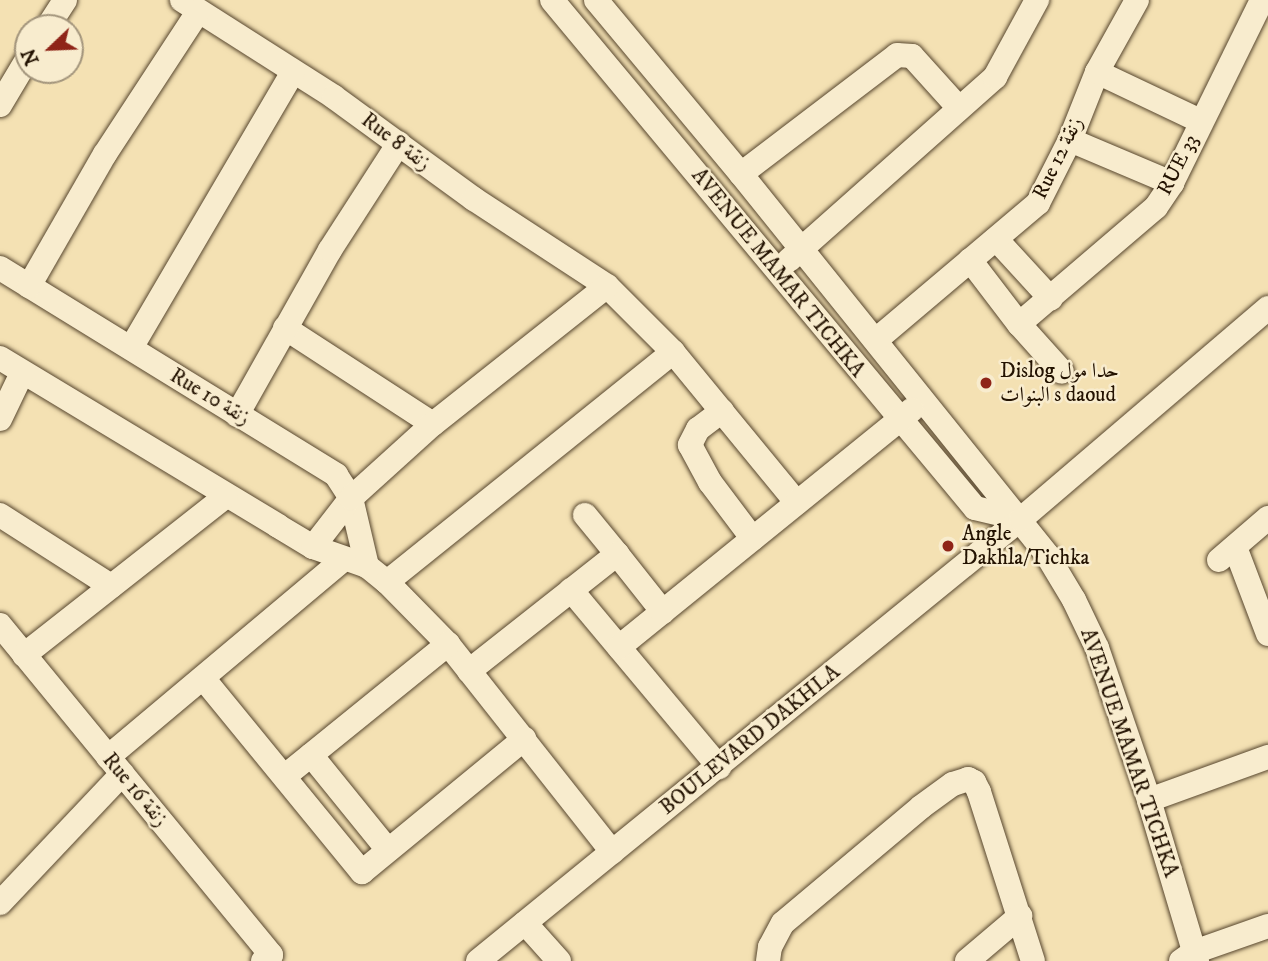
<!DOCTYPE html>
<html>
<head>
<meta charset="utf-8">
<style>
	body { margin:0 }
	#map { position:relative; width:1268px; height:961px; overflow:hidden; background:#f4e1b3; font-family:"IM FELL DW Pica",Amiri,serif }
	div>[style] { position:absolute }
	.roads { filter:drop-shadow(0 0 2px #57462e) drop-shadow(0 0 2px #57462e) }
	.minor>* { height:24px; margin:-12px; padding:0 12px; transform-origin:12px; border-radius:12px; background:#f8ecce }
	.dots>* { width:19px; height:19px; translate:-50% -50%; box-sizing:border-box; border:4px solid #f8ecce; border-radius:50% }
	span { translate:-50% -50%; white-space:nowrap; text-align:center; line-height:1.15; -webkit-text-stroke:5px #f8ecce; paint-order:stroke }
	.street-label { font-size:21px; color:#231201 }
	.poi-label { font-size:21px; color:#231201 }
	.left { translate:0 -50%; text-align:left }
	.north { position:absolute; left:14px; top:14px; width:70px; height:70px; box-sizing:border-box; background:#f8ecce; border:2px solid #a3957c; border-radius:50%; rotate:247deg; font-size:19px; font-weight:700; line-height:28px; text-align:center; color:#231201 }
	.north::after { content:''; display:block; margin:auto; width:24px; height:32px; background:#8f2418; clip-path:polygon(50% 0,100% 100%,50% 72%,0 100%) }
</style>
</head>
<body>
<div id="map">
	<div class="roads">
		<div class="minor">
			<div style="left:182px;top:0;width:180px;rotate:32.5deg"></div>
			<div style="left:334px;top:97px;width:173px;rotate:36.1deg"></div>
			<div style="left:474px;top:199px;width:159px;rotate:33.2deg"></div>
			<div style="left:607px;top:286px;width:93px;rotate:45deg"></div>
			<div style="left:673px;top:352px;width:195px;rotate:50.6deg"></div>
			<div style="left:552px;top:0;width:661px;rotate:50.22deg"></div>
			<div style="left:975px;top:508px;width:47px;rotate:13.4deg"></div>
			<div style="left:596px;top:0;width:226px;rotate:50.2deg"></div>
			<div style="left:741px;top:174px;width:489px;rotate:51.2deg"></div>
			<div style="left:1047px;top:555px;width:52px;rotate:59deg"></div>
			<div style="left:1074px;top:600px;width:53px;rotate:64.4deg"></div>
			<div style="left:1097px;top:648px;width:161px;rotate:71.1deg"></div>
			<div style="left:1149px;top:800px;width:168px;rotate:73.4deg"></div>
			<div style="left:47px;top:28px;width:33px;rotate:-57deg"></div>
			<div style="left:1097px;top:72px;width:114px;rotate:25.4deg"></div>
			<div style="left:0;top:105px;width:55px;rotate:-59.2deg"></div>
			<div style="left:1070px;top:140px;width:111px;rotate:22.9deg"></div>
			<div style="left:741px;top:174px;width:196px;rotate:-37.3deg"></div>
			<div style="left:897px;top:55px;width:15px;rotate:4deg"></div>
			<div style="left:912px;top:56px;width:70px;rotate:47.9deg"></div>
			<div style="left:996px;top:239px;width:81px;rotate:47.5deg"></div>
			<div style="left:789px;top:260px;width:276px;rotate:-41.6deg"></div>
			<div style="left:995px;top:77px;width:88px;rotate:-61.4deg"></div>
			<div style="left:970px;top:260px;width:81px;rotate:52.6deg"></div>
			<div style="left:1019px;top:324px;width:64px;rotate:48.1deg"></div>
			<div style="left:0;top:268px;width:395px;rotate:31.6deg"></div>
			<div style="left:336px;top:475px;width:27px;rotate:57deg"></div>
			<div style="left:351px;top:498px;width:70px;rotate:76.8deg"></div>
			<div style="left:29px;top:286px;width:152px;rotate:-60.1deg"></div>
			<div style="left:105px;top:154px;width:170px;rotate:-56.8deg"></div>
			<div style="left:1019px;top:324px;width:180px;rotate:-40.5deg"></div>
			<div style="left:1156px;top:207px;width:29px;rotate:-56deg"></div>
			<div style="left:1172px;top:183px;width:204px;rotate:-63.8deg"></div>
			<div style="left:285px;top:328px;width:176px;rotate:33deg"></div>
			<div style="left:876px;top:340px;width:212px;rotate:-40.2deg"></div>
			<div style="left:1038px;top:203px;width:71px;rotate:-63.1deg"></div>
			<div style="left:1070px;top:140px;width:73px;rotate:-68.3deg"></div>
			<div style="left:1097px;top:72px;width:82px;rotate:-60.9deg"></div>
			<div style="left:131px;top:348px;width:320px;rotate:-59.6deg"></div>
			<div style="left:0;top:358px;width:325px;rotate:31.1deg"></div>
			<div style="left:278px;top:526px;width:41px;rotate:31deg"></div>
			<div style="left:313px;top:547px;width:57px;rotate:19.4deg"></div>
			<div style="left:367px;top:566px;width:26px;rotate:39deg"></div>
			<div style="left:387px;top:582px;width:87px;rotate:45.5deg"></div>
			<div style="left:448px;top:644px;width:265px;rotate:51.7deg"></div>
			<div style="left:722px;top:411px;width:30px;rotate:143deg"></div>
			<div style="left:698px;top:429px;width:18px;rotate:117deg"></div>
			<div style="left:690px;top:445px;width:42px;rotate:61.6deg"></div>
			<div style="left:710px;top:482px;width:71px;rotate:53deg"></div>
			<div style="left:237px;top:415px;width:189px;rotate:-60.6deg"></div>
			<div style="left:330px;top:250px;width:127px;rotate:-57.2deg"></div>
			<div style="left:0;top:419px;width:51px;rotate:-64.4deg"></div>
			<div style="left:0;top:515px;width:132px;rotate:32.6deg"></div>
			<div style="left:585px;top:515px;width:50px;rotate:50.6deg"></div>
			<div style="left:313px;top:547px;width:62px;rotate:-52.2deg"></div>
			<div style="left:351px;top:498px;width:110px;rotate:-42.1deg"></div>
			<div style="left:433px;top:424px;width:222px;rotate:-38.4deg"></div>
			<div style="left:1235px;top:547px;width:93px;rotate:69.2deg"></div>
			<div style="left:1219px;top:560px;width:65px;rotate:-40.6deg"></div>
			<div style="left:387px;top:582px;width:367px;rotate:-38.8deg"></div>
			<div style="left:571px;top:590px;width:231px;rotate:50.1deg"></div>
			<div style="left:0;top:625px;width:427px;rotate:50.6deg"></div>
			<div style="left:271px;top:955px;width:10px;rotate:143deg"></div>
			<div style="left:619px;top:647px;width:377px;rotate:-39deg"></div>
			<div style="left:24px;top:655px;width:257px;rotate:-38.2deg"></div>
			<div style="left:469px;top:671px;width:189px;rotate:-38.3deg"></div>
			<div style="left:617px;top:554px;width:74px;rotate:51.6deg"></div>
			<div style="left:203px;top:678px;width:251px;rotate:50.7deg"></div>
			<div style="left:362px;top:872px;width:210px;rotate:-39.4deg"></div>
			<div style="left:311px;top:755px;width:122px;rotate:51deg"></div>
			<div style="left:108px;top:757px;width:308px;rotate:-40deg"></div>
			<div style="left:285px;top:776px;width:210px;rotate:-39deg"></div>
			<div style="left:1149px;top:800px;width:127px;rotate:-19.9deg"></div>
			<div style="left:0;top:903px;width:178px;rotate:-46.6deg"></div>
			<div style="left:525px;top:923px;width:51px;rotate:48.2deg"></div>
			<div style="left:478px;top:961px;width:700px;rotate:-39.15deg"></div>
			<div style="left:1021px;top:519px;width:325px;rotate:-40.5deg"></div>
			<div style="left:768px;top:961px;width:14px;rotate:-82deg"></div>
			<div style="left:770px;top:947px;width:27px;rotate:-62deg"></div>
			<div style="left:783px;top:923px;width:180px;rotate:-40deg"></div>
			<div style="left:921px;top:807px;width:39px;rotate:-36deg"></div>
			<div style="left:953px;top:784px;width:16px;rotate:-18deg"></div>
			<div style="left:968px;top:779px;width:7px;rotate:27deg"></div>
			<div style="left:974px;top:782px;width:11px;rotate:63deg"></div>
			<div style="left:979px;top:792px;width:177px;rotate:72.3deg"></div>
			<div style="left:967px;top:961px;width:70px;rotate:-40.3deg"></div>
			<div style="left:1181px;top:961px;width:16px;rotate:-35deg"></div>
			<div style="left:1194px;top:952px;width:78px;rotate:-19.4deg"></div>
		</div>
	</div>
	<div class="dots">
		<div style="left:986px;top:383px;background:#8f2418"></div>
		<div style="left:948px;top:546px;background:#8f2418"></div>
	</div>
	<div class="street-label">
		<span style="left:396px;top:142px;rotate:37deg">Rue 8 زنقة</span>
		<span style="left:1058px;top:158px;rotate:-64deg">Rue 12 زنقة</span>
		<span style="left:1178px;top:165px;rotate:-63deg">RUE 33</span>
		<span style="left:778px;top:273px;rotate:51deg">AVENUE MAMAR TICHKA</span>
		<span style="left:210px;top:397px;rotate:31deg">Rue 10 زنقة</span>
		<span style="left:750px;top:740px;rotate:-39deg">BOULEVARD DAKHLA</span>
		<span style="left:1129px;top:753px;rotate:71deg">AVENUE MAMAR TICHKA</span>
		<span style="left:135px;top:790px;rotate:50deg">Rue 16 زنقة</span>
	</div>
	<div class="poi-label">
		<span class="left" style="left:1000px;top:383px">Dislog حدا مول<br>البنوات s daoud</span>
		<span class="left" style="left:962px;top:546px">Angle<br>Dakhla/Tichka</span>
	</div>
	<div class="north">N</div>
</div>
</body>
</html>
